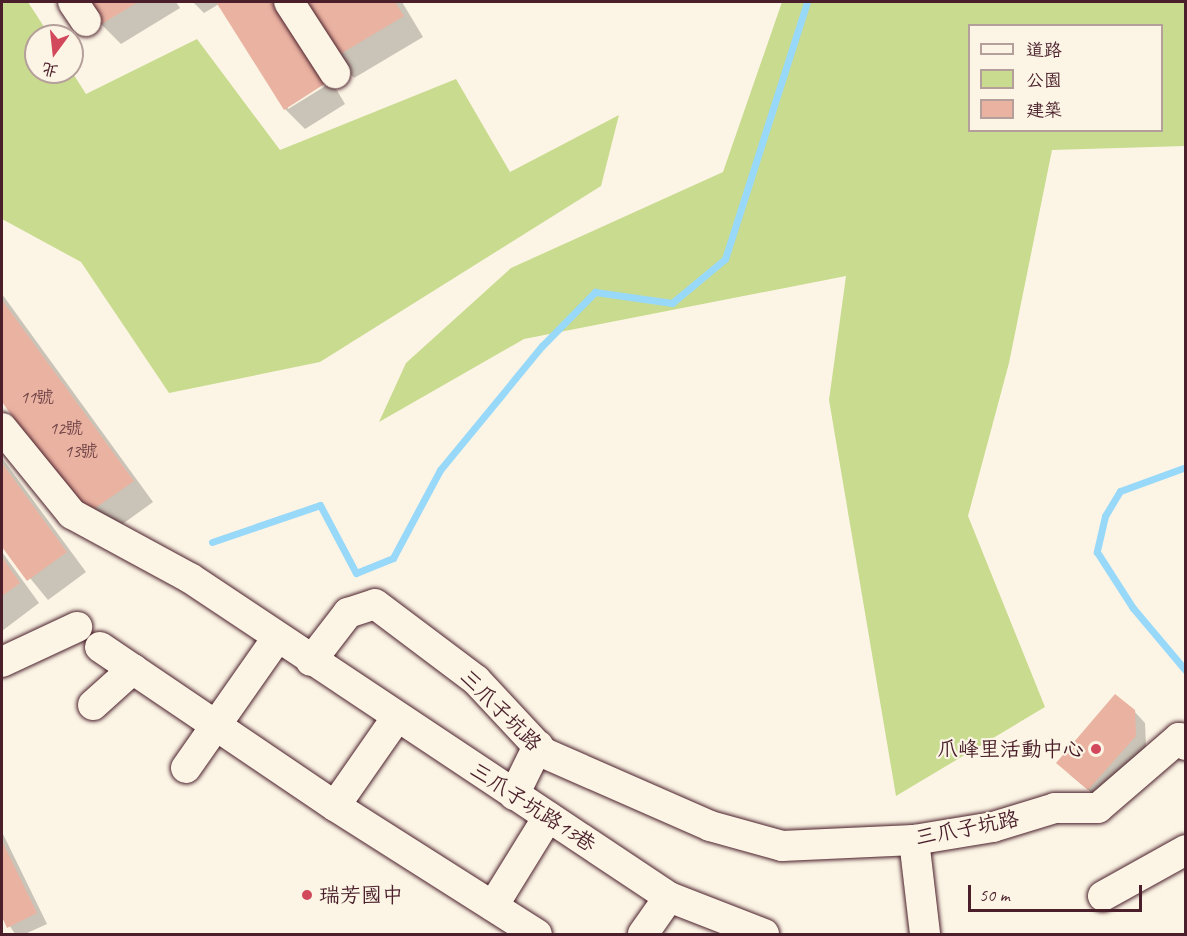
<!DOCTYPE html>
<html>
<head>
<meta charset="utf-8">
<style>
	body { margin:0 }
	#map { position:relative; width:1187px; height:936px; overflow:hidden; background:#fcf5e5; font-family:Caveat,"LXGW WenKai TC",sans-serif }
	div>[style] { position:absolute }
	.green>* { inset:0; background:#c9db8f }
	.shadow>* { inset:0; background:#0003 }
	.stream>* { height:7px; margin:-3.5px; padding:0 3.5px; transform-origin:3.5px; border-radius:3.5px; background:#98d8f9 }
	.building>* { inset:0; background:#eab2a1 }
	.roads { filter:drop-shadow(0 0 2px #4a1f2b) drop-shadow(0 0 2px #4a1f2b) }
	.minor>* { height:30px; margin:-15px; padding:0 15px; transform-origin:15px; border-radius:15px; background:#fcf5e5 }
	.dots>* { width:16px; height:16px; translate:-50% -50%; box-sizing:border-box; border:3px solid #fcf5e5; border-radius:50% }
	span { translate:-50% -50%; white-space:nowrap; text-align:center; line-height:1.15; -webkit-text-stroke:4.5px #fcf5e5; paint-order:stroke }
	.number-label { font-size:18px; color:#724448 }
	.number-label span { -webkit-text-stroke-width:0 }
	.street-label { font-size:21px; color:#4a1f2b }
	.poi-label { font-size:21px; color:#4a1f2b }
	.right { translate:-100% -50%; text-align:right }
	.left { translate:0 -50%; text-align:left }
	.frame { position:absolute; inset:0; border:3px solid #4a1f2b; pointer-events:none }
	.legend { position:absolute; left:968px; top:24px; width:195px; height:108px; box-sizing:border-box; background:#fcf5e5; border:2px solid #b59f9b; margin:0; padding:8px 10px; list-style:none; font-size:18px; color:#4a1f2b }
	.legend li { display:flex; align-items:center; gap:12px; height:30px }
	.legend b { width:30px; border:2px solid #b59f9b }
	.north { position:absolute; left:24px; top:24px; width:60px; height:60px; box-sizing:border-box; background:#fcf5e5; border:2px solid #b59f9b; border-radius:50%; rotate:195deg; font-size:16px; font-weight:700; line-height:24px; text-align:center; color:#4a1f2b }
	.north::after { content:''; display:block; margin:auto; width:21px; height:27px; background:#d1495b; clip-path:polygon(50% 0,100% 100%,50% 72%,0 100%) }
	.scale { position:absolute; left:968px; top:885px; width:174px; height:27px; box-sizing:border-box; border:3px solid #4a1f2b; border-top:0; padding-left:8px; font-size:18px; line-height:21px; white-space:nowrap; color:#4a1f2b; -webkit-text-stroke:4px #fcf5e5; paint-order:stroke }
</style>
</head>
<body>
<div id="map">
	<div class="green">
		<div style="clip-path:polygon(2px 2px,28px 2px,50px 36px,36px 36px,36px 72px,72px 72px,86px 94px,197px 39px,280px 150px,456px 79px,510px 172px,619px 115px,601px 186px,320px 362px,169px 393px,81px 262px,2px 219px)"></div>
		<div style="clip-path:polygon(evenodd,782px 2px,1185px 2px,1185px 146px,1052px 150px,1009px 363px,968px 516px,1045px 707px,896px 796px,829px 400px,846px 276px,524px 339px,379px 422px,406px 363px,511px 268px,723px 172px,782px 2px,970px 26px,1162px 26px,1162px 130px,970px 130px,970px 26px)"></div>
	</div>
	<div class="shadow">
		<div style="clip-path:polygon(87px 2px,176px 2px,180px 8px,121px 44px,101px 24px)"></div>
		<div style="clip-path:polygon(193px 2px,281px 2px,288px 109px,332px 82px,345px 104px,305px 129px,285px 109px,219px 4px,204px 13px)"></div>
		<div style="clip-path:polygon(299px 2px,402px 2px,423px 37px,354px 78px,334px 58px)"></div>
		<div style="clip-path:polygon(2px 294px,153px 502px,106px 536px,86px 515px,2px 400px)"></div>
		<div style="clip-path:polygon(2px 458px,86px 572px,48px 600px,2px 544px)"></div>
		<div style="clip-path:polygon(2px 552px,39px 603px,2px 631px)"></div>
		<div style="clip-path:polygon(1134px 711px,1145px 723px,1146px 747px,1099px 799px,1069px 774px)"></div>
		<div style="clip-path:polygon(2px 832px,47px 924px,25px 934px,15px 934px,2px 914px)"></div>
	</div>
	<div class="stream">
		<div style="left:1186px;top:467px;width:70px;rotate:160deg"></div>
		<div style="left:1120px;top:491px;width:29px;rotate:121deg"></div>
		<div style="left:1105px;top:516px;width:37px;rotate:103deg"></div>
		<div style="left:1097px;top:552px;width:67px;rotate:57.3deg"></div>
		<div style="left:1133px;top:608px;width:82px;rotate:49.9deg"></div>
		<div style="left:212px;top:542px;width:114px;rotate:-18.9deg"></div>
		<div style="left:320px;top:505px;width:77px;rotate:62.1deg"></div>
		<div style="left:356px;top:573px;width:40px;rotate:-22deg"></div>
		<div style="left:393px;top:558px;width:100px;rotate:-61.9deg"></div>
		<div style="left:440px;top:470px;width:161px;rotate:-50.6deg"></div>
		<div style="left:542px;top:346px;width:76px;rotate:-45.5deg"></div>
		<div style="left:595px;top:292px;width:78px;rotate:8.1deg"></div>
		<div style="left:672px;top:303px;width:69px;rotate:-39.7deg"></div>
		<div style="left:725px;top:259px;width:270px;rotate:-72.3deg"></div>
	</div>
	<div class="building">
		<div style="clip-path:polygon(85px 2px,138px 2px,100px 25px)"></div>
		<div style="clip-path:polygon(216px 2px,275px 2px,326px 83px,284px 110px)"></div>
		<div style="clip-path:polygon(297px 2px,395px 2px,404px 16px,332px 59px)"></div>
		<div style="clip-path:polygon(2px 300px,134px 481px,84px 516px,2px 402px)"></div>
		<div style="clip-path:polygon(2px 463px,67px 552px,27px 581px,2px 547px)"></div>
		<div style="clip-path:polygon(2px 557px,20px 583px,2px 596px)"></div>
		<div style="clip-path:polygon(1115px 694px,1135px 710px,1136px 736px,1088px 790px,1056px 763px)"></div>
		<div style="clip-path:polygon(2px 841px,37px 913px,7px 928px,2px 917px)"></div>
	</div>
	<div class="roads">
		<div class="minor">
			<div style="left:73px;top:2px;width:23px;rotate:56deg"></div>
			<div style="left:289px;top:2px;width:85px;rotate:57.1deg"></div>
			<div style="left:2px;top:428px;width:111px;rotate:50.9deg"></div>
			<div style="left:72px;top:514px;width:134px;rotate:28.5deg"></div>
			<div style="left:190px;top:578px;width:576px;rotate:33.66deg"></div>
			<div style="left:669px;top:897px;width:102px;rotate:21.3deg"></div>
			<div style="left:100px;top:647px;width:284px;rotate:34.1deg"></div>
			<div style="left:335px;top:806px;width:239px;rotate:32.4deg"></div>
			<div style="left:311px;top:661px;width:61px;rotate:-52.4deg"></div>
			<div style="left:348px;top:613px;width:28px;rotate:-18deg"></div>
			<div style="left:375px;top:604px;width:126px;rotate:37deg"></div>
			<div style="left:476px;top:680px;width:100px;rotate:47deg"></div>
			<div style="left:544px;top:753px;width:181px;rotate:23.7deg"></div>
			<div style="left:710px;top:826px;width:75px;rotate:15.5deg"></div>
			<div style="left:782px;top:846px;width:132px;rotate:-2.6deg"></div>
			<div style="left:914px;top:840px;width:80px;rotate:-9.3deg"></div>
			<div style="left:993px;top:827px;width:65px;rotate:-17deg"></div>
			<div style="left:1055px;top:808px;width:43px"></div>
			<div style="left:1098px;top:808px;width:107px;rotate:-40.8deg"></div>
			<div style="left:1179px;top:738px;width:10px;rotate:45deg"></div>
			<div style="left:2px;top:662px;width:83px;rotate:-25deg"></div>
			<div style="left:93px;top:705px;width:54px;rotate:-42deg"></div>
			<div style="left:186px;top:768px;width:159px;rotate:-55deg"></div>
			<div style="left:514px;top:795px;width:55px;rotate:-63.9deg"></div>
			<div style="left:335px;top:806px;width:108px;rotate:-55.1deg"></div>
			<div style="left:914px;top:840px;width:95px;rotate:83.3deg"></div>
			<div style="left:1103px;top:896px;width:95px;rotate:-29deg"></div>
			<div style="left:493px;top:906px;width:105px;rotate:-58.3deg"></div>
			<div style="left:643px;top:934px;width:45px;rotate:-54.9deg"></div>
		</div>
	</div>
	<div class="dots">
		<div style="left:1096px;top:749px;background:#d1495b"></div>
		<div style="left:307px;top:895px;background:#d1495b"></div>
	</div>
	<div class="number-label">
		<span style="left:37px;top:397px">11號</span>
		<span style="left:66px;top:428px">12號</span>
		<span style="left:81px;top:451px">13號</span>
	</div>
	<div class="street-label">
		<span style="left:501px;top:710px;rotate:45deg">三爪子坑路</span>
		<span style="left:533px;top:807px;rotate:33deg">三爪子坑路13巷</span>
		<span style="left:967px;top:828px;rotate:-11deg">三爪子坑路</span>
	</div>
	<div class="poi-label">
		<span class="right" style="left:1084px;top:749px">爪峰里活動中心</span>
		<span class="left" style="left:319px;top:895px">瑞芳國中</span>
	</div>
	<div class="frame"></div>
	<ul class="legend">
	<li><b style="height:8px;background:#fcf5e5"></b>道路</li>
	<li><b style="height:16px;background:#c9db8f"></b>公園</li>
	<li><b style="height:16px;background:#eab2a1"></b>建築</li>
	</ul>
	<div class="north">北</div>
	<div class="scale">50 m</div>
</div>
</body>
</html>
